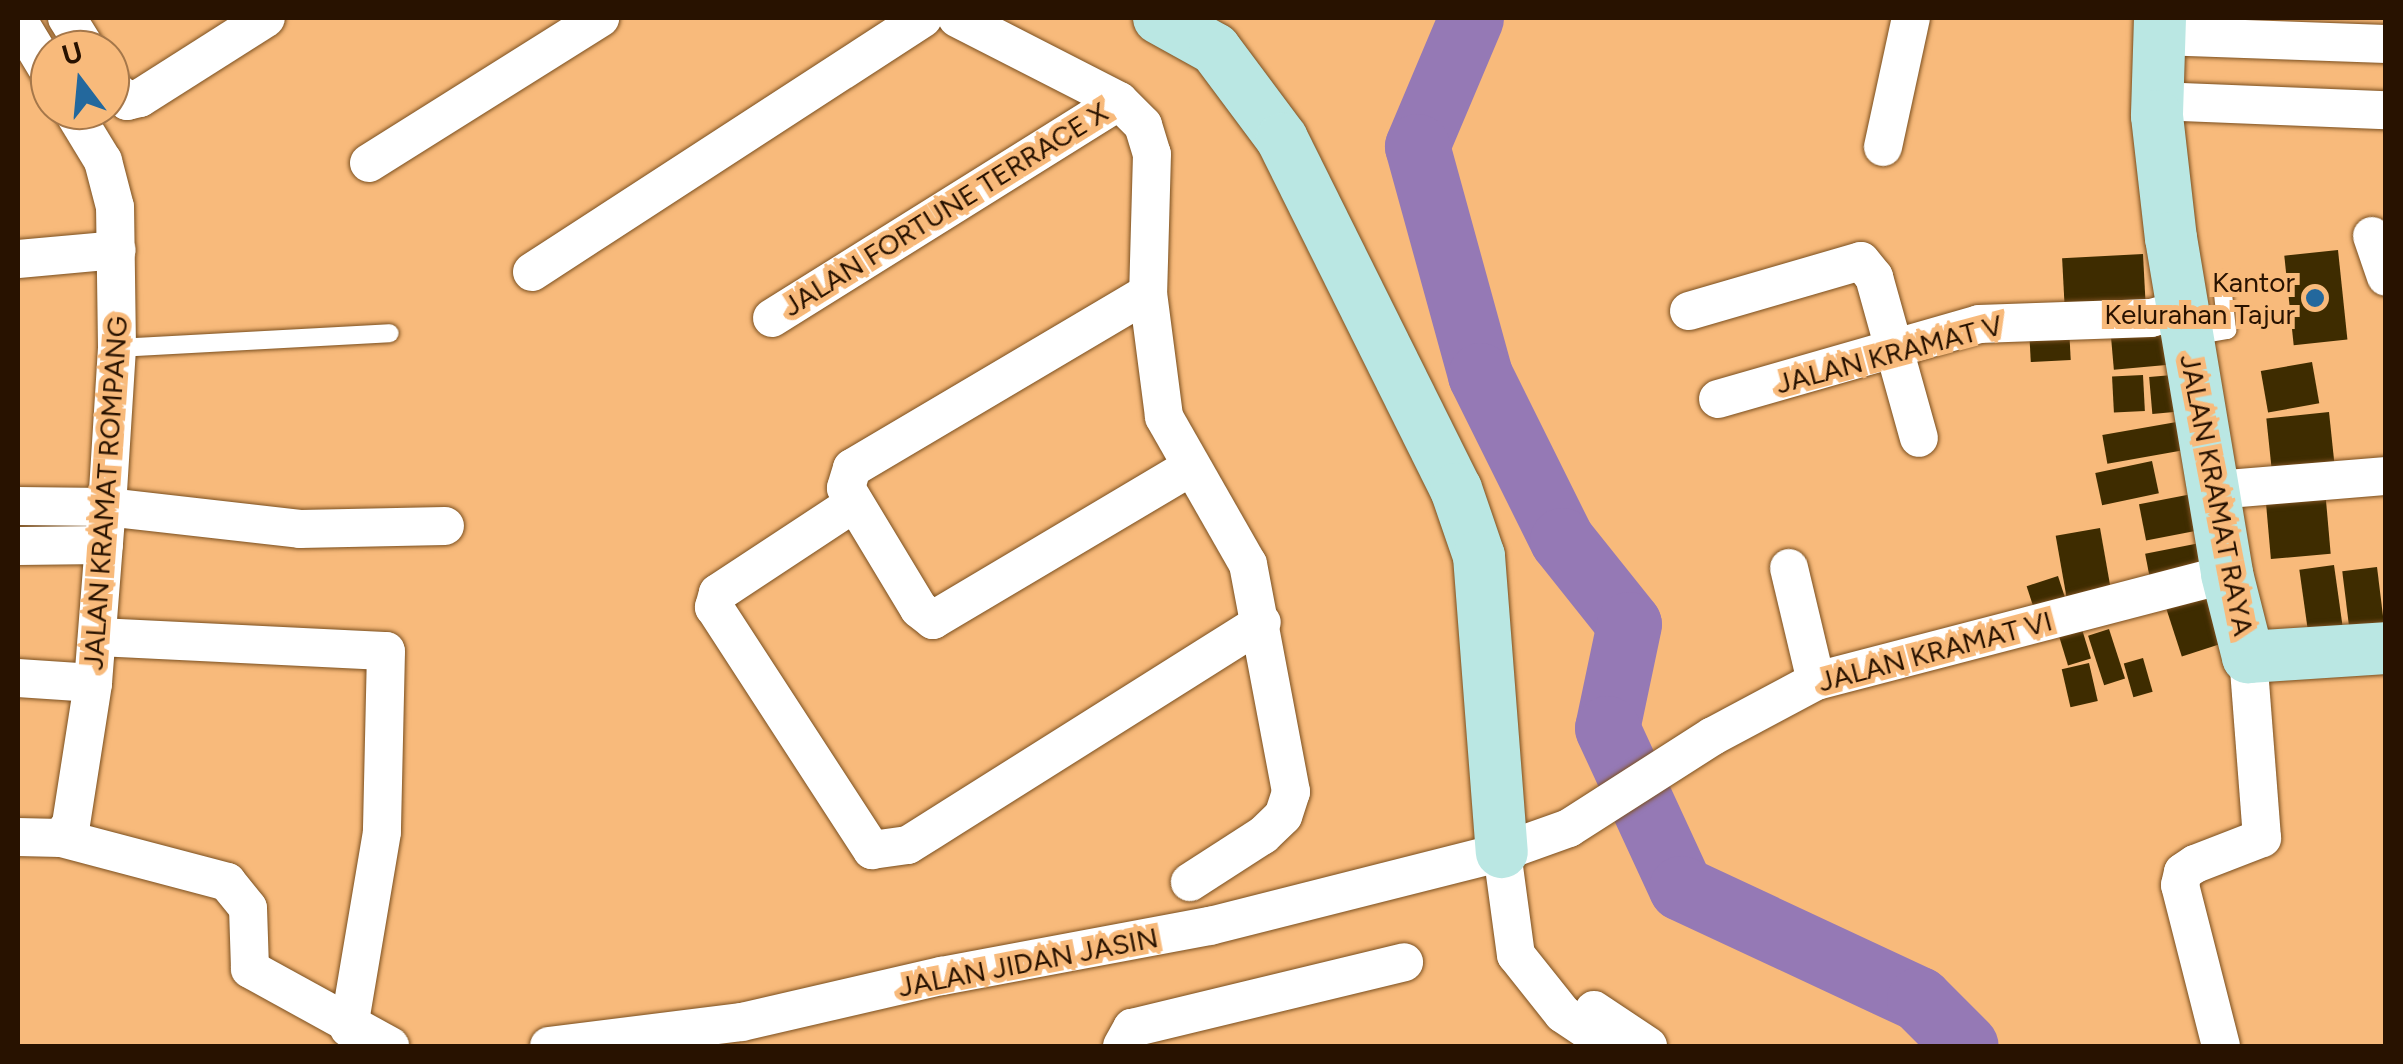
<!DOCTYPE html>
<html>
<head>
<meta charset="utf-8">
<style>
	body { margin:0 }
	#map { position:relative; width:2403px; height:1064px; overflow:hidden; background:#f8ba7b; font-family:Figtree,sans-serif }
	div>[style] { position:absolute }
	.river>* { height:65px; margin:-32.5px; padding:0 32.5px; transform-origin:32.5px; border-radius:32.5px; background:#9579b5 }
	.building>* { inset:0; background:#3e2c00; transform-origin:0 0 }
	.roads { filter:drop-shadow(0 0 2px #7a4f1f) drop-shadow(0 0 2px #7a4f1f) }
	.lane>* { height:18px; margin:-9px; padding:0 9px; transform-origin:9px; border-radius:9px; background:#fff }
	.street>* { height:38px; margin:-19px; padding:0 19px; transform-origin:19px; border-radius:19px; background:#fff }
	.secondary>* { height:52px; margin:-26px; padding:0 26px; transform-origin:26px; border-radius:26px; background:#bae7e3 }
	.dots>* { width:28px; height:28px; translate:-50% -50%; box-sizing:border-box; border:5px solid #f8ba7b; border-radius:50% }
	span { translate:-50% -50%; white-space:nowrap; text-align:center; line-height:1.15; -webkit-text-stroke:10px #f8ba7b; paint-order:stroke }
	.street-label { font-size:28px; color:#281200 }
	.poi-label { font-size:28px; color:#281200 }
	.right { translate:-100% -50%; text-align:right }
	.frame { position:absolute; inset:0; border:20px solid #281200; pointer-events:none }
	.north { position:absolute; left:30px; top:30px; width:100px; height:100px; box-sizing:border-box; background:#f8ba7b; border:2px solid #a5774a; border-radius:50%; rotate:344deg; font-size:28px; font-weight:700; line-height:40px; text-align:center; color:#281200 }
	.north::after { content:''; display:block; margin:auto; width:35px; height:45px; background:#23689d; clip-path:polygon(50% 0,100% 100%,50% 72%,0 100%) }
</style>
</head>
<body>
<div id="map">
	<div class="river">
		<div style="left:1471px;top:18px;width:139px;rotate:112.9deg"></div>
		<div style="left:1417px;top:146px;width:238px;rotate:74.6deg"></div>
		<div style="left:1480px;top:375px;width:184px;rotate:63.6deg"></div>
		<div style="left:1562px;top:540px;width:107px;rotate:51.4deg"></div>
		<div style="left:1629px;top:624px;width:106px;rotate:101.9deg"></div>
		<div style="left:1607px;top:728px;width:176px;rotate:65.2deg"></div>
		<div style="left:1681px;top:888px;width:263px;rotate:25deg"></div>
		<div style="left:1919px;top:999px;width:66px;rotate:45deg"></div>
	</div>
	<div class="building">
		<div style="left:2338px;top:250px;width:90px;height:54px;rotate:84deg"></div>
		<div style="left:2143px;top:254px;width:52px;height:81px;rotate:87deg"></div>
		<div style="left:2165px;top:323px;width:42px;height:55px;rotate:85deg"></div>
		<div style="left:2069px;top:327px;width:33px;height:40px;rotate:87deg"></div>
		<div style="left:2312px;top:362px;width:42px;height:52px;rotate:80deg"></div>
		<div style="left:2184px;top:374px;width:37px;height:35px;rotate:85deg"></div>
		<div style="left:2143px;top:375px;width:36px;height:31px;rotate:87deg"></div>
		<div style="left:2329px;top:412px;width:61px;height:63px;rotate:84deg"></div>
		<div style="left:2188px;top:420px;width:29px;height:87px;rotate:80deg"></div>
		<div style="left:2152px;top:461px;width:33px;height:58px;rotate:78deg"></div>
		<div style="left:2325px;top:489px;width:65px;height:60px;rotate:85deg"></div>
		<div style="left:2192px;top:494px;width:37px;height:54px;rotate:79deg"></div>
		<div style="left:2100px;top:528px;width:65px;height:45px;rotate:80deg"></div>
		<div style="left:2205px;top:542px;width:26px;height:61px;rotate:79deg"></div>
		<div style="left:2334px;top:565px;width:61px;height:35px;rotate:82deg"></div>
		<div style="left:2377px;top:567px;width:65px;height:35px;rotate:83deg"></div>
		<div style="left:2058px;top:576px;width:22px;height:33px;rotate:72deg"></div>
		<div style="left:2208px;top:585px;width:60px;height:47px;rotate:72deg"></div>
		<div style="left:2081px;top:626px;width:34px;height:24px;rotate:73deg"></div>
		<div style="left:2109px;top:629px;width:52px;height:22px;rotate:72deg"></div>
		<div style="left:2143px;top:658px;width:35px;height:20px;rotate:74deg"></div>
		<div style="left:2089px;top:663px;width:39px;height:28px;rotate:77deg"></div>
	</div>
	<div class="roads">
		<div class="lane">
			<div style="left:2193px;top:336px;width:35px;rotate:-10deg"></div>
			<div style="left:2227px;top:330px;width:45px;rotate:-96.3deg"></div>
			<div style="left:117px;top:348px;width:273px;rotate:-3.1deg"></div>
		</div>
		<div class="street">
			<div style="left:67px;top:18px;width:38px;rotate:58deg"></div>
			<div style="left:957px;top:18px;width:182px;rotate:27.1deg"></div>
			<div style="left:1119px;top:101px;width:34px;rotate:45deg"></div>
			<div style="left:1143px;top:125px;width:30px;rotate:73deg"></div>
			<div style="left:1152px;top:154px;width:139px;rotate:91.6deg"></div>
			<div style="left:1148px;top:293px;width:125px;rotate:82.6deg"></div>
			<div style="left:1164px;top:417px;width:169px;rotate:60.3deg"></div>
			<div style="left:1248px;top:564px;width:232px;rotate:79.3deg"></div>
			<div style="left:1291px;top:792px;width:25px;rotate:108deg"></div>
			<div style="left:1283px;top:816px;width:28px;rotate:136deg"></div>
			<div style="left:1263px;top:835px;width:87px;rotate:147.2deg"></div>
			<div style="left:18px;top:20px;width:62px;rotate:58.9deg"></div>
			<div style="left:2160px;top:36px;width:226px;rotate:2deg"></div>
			<div style="left:110px;top:86px;width:23px;rotate:41deg"></div>
			<div style="left:127px;top:101px;width:13px;rotate:-13deg"></div>
			<div style="left:140px;top:98px;width:149px;rotate:-32.4deg"></div>
			<div style="left:2157px;top:101px;width:229px;rotate:2.3deg"></div>
			<div style="left:1883px;top:147px;width:132px;rotate:-77.8deg"></div>
			<div style="left:369px;top:163px;width:273px;rotate:-32.1deg"></div>
			<div style="left:2372px;top:236px;width:43px;rotate:71.1deg"></div>
			<div style="left:18px;top:259px;width:99px;rotate:-5.2deg"></div>
			<div style="left:532px;top:272px;width:466px;rotate:-33deg"></div>
			<div style="left:1148px;top:293px;width:344px;rotate:149.4deg"></div>
			<div style="left:852px;top:468px;width:21px;rotate:107deg"></div>
			<div style="left:846px;top:488px;width:141px;rotate:58.9deg"></div>
			<div style="left:919px;top:609px;width:18px;rotate:38deg"></div>
			<div style="left:933px;top:620px;width:298px;rotate:-30.7deg"></div>
			<div style="left:1689px;top:311px;width:179px;rotate:-16.2deg"></div>
			<div style="left:1861px;top:261px;width:21px;rotate:51deg"></div>
			<div style="left:1874px;top:277px;width:167px;rotate:74.4deg"></div>
			<div style="left:772px;top:318px;width:409px;rotate:-32deg"></div>
			<div style="left:1718px;top:399px;width:272px;rotate:-16deg"></div>
			<div style="left:1979px;top:324px;width:172px;rotate:-2deg"></div>
			<div style="left:2151px;top:318px;width:31px;rotate:-15deg"></div>
			<div style="left:2216px;top:490px;width:171px;rotate:-4.7deg"></div>
			<div style="left:853px;top:504px;width:162px;rotate:146.6deg"></div>
			<div style="left:718px;top:593px;width:15px;rotate:106deg"></div>
			<div style="left:714px;top:607px;width:290px;rotate:57deg"></div>
			<div style="left:872px;top:850px;width:36px;rotate:-8deg"></div>
			<div style="left:908px;top:845px;width:418px;rotate:-32.2deg"></div>
			<div style="left:18px;top:506px;width:89px;rotate:0.6deg"></div>
			<div style="left:107px;top:507px;width:194px;rotate:6.5deg"></div>
			<div style="left:300px;top:529px;width:145px;rotate:-1.2deg"></div>
			<div style="left:18px;top:546px;width:86px;rotate:-0.7deg"></div>
			<div style="left:1789px;top:568px;width:116px;rotate:76.6deg"></div>
			<div style="left:97px;top:637px;width:289px;rotate:2.8deg"></div>
			<div style="left:386px;top:651px;width:181px;rotate:91.3deg"></div>
			<div style="left:382px;top:832px;width:199px;rotate:99.6deg"></div>
			<div style="left:18px;top:678px;width:75px;rotate:3.8deg"></div>
			<div style="left:18px;top:837px;width:43px;rotate:1.3deg"></div>
			<div style="left:61px;top:838px;width:17px;rotate:-54deg"></div>
			<div style="left:71px;top:824px;width:143px;rotate:-81.1deg"></div>
			<div style="left:93px;top:683px;width:177px;rotate:-85.5deg"></div>
			<div style="left:107px;top:507px;width:159px;rotate:-86.4deg"></div>
			<div style="left:117px;top:348px;width:141px;rotate:-90.8deg"></div>
			<div style="left:115px;top:207px;width:48px;rotate:-104.6deg"></div>
			<div style="left:103px;top:161px;width:60px;rotate:-121.3deg"></div>
			<div style="left:61px;top:838px;width:172px;rotate:14.8deg"></div>
			<div style="left:227px;top:882px;width:33px;rotate:51deg"></div>
			<div style="left:248px;top:908px;width:61px;rotate:88.1deg"></div>
			<div style="left:250px;top:969px;width:160px;rotate:28.8deg"></div>
			<div style="left:1502px;top:852px;width:104px;rotate:82.3deg"></div>
			<div style="left:1516px;top:955px;width:75px;rotate:51.5deg"></div>
			<div style="left:1563px;top:1014px;width:58px;rotate:33.7deg"></div>
			<div style="left:1594px;top:1010px;width:65px;rotate:33.7deg"></div>
			<div style="left:549px;top:1046px;width:194px;rotate:-7.1deg"></div>
			<div style="left:742px;top:1022px;width:205px;rotate:-13deg"></div>
			<div style="left:942px;top:976px;width:273px;rotate:-10.6deg"></div>
			<div style="left:1210px;top:926px;width:301px;rotate:-14.2deg"></div>
			<div style="left:1502px;top:852px;width:71px;rotate:-19.7deg"></div>
			<div style="left:1569px;top:828px;width:171px;rotate:-32.6deg"></div>
			<div style="left:1713px;top:736px;width:117px;rotate:-28.1deg"></div>
			<div style="left:1816px;top:681px;width:425px;rotate:-14.6deg"></div>
			<div style="left:1122px;top:1046px;width:21px;rotate:-61deg"></div>
			<div style="left:1132px;top:1028px;width:280px;rotate:-13.6deg"></div>
			<div style="left:2221px;top:1046px;width:166px;rotate:-104.3deg"></div>
			<div style="left:2180px;top:885px;width:13px;rotate:-77deg"></div>
			<div style="left:2183px;top:872px;width:14px;rotate:-34deg"></div>
			<div style="left:2195px;top:864px;width:72px;rotate:-21.2deg"></div>
			<div style="left:2262px;top:838px;width:182px;rotate:-94.4deg"></div>
		</div>
		<div class="secondary">
			<div style="left:1159px;top:18px;width:64px;rotate:29deg"></div>
			<div style="left:1215px;top:49px;width:112px;rotate:53.3deg"></div>
			<div style="left:1282px;top:139px;width:391px;rotate:63.6deg"></div>
			<div style="left:1456px;top:489px;width:71px;rotate:71.1deg"></div>
			<div style="left:1479px;top:556px;width:297px;rotate:85.6deg"></div>
			<div style="left:2160px;top:18px;width:98px;rotate:91.8deg"></div>
			<div style="left:2157px;top:116px;width:123px;rotate:83.5deg"></div>
			<div style="left:2171px;top:238px;width:341px;rotate:80.5deg"></div>
			<div style="left:2227px;top:574px;width:86px;rotate:75.8deg"></div>
			<div style="left:2248px;top:657px;width:138px;rotate:-3.7deg"></div>
		</div>
	</div>
	<div class="dots">
		<div style="left:2315px;top:298px;background:#23689d"></div>
	</div>
	<div class="street-label">
		<span style="left:945px;top:209px;rotate:-32deg">JALAN FORTUNE TERRACE X</span>
		<span style="left:1889px;top:354px;rotate:-15deg">JALAN KRAMAT V</span>
		<span style="left:105px;top:493px;rotate:-86deg">JALAN KRAMAT ROMPANG</span>
		<span style="left:2217px;top:495px;rotate:79deg">JALAN KRAMAT RAYA</span>
		<span style="left:1935px;top:651px;rotate:-15deg">JALAN KRAMAT VI</span>
		<span style="left:1028px;top:962px;rotate:-11deg">JALAN JIDAN JASIN</span>
	</div>
	<div class="poi-label">
		<span class="right" style="left:2295px;top:298px">Kantor<br>Kelurahan Tajur</span>
	</div>
	<div class="frame"></div>
	<div class="north">U</div>
</div>
</body>
</html>
